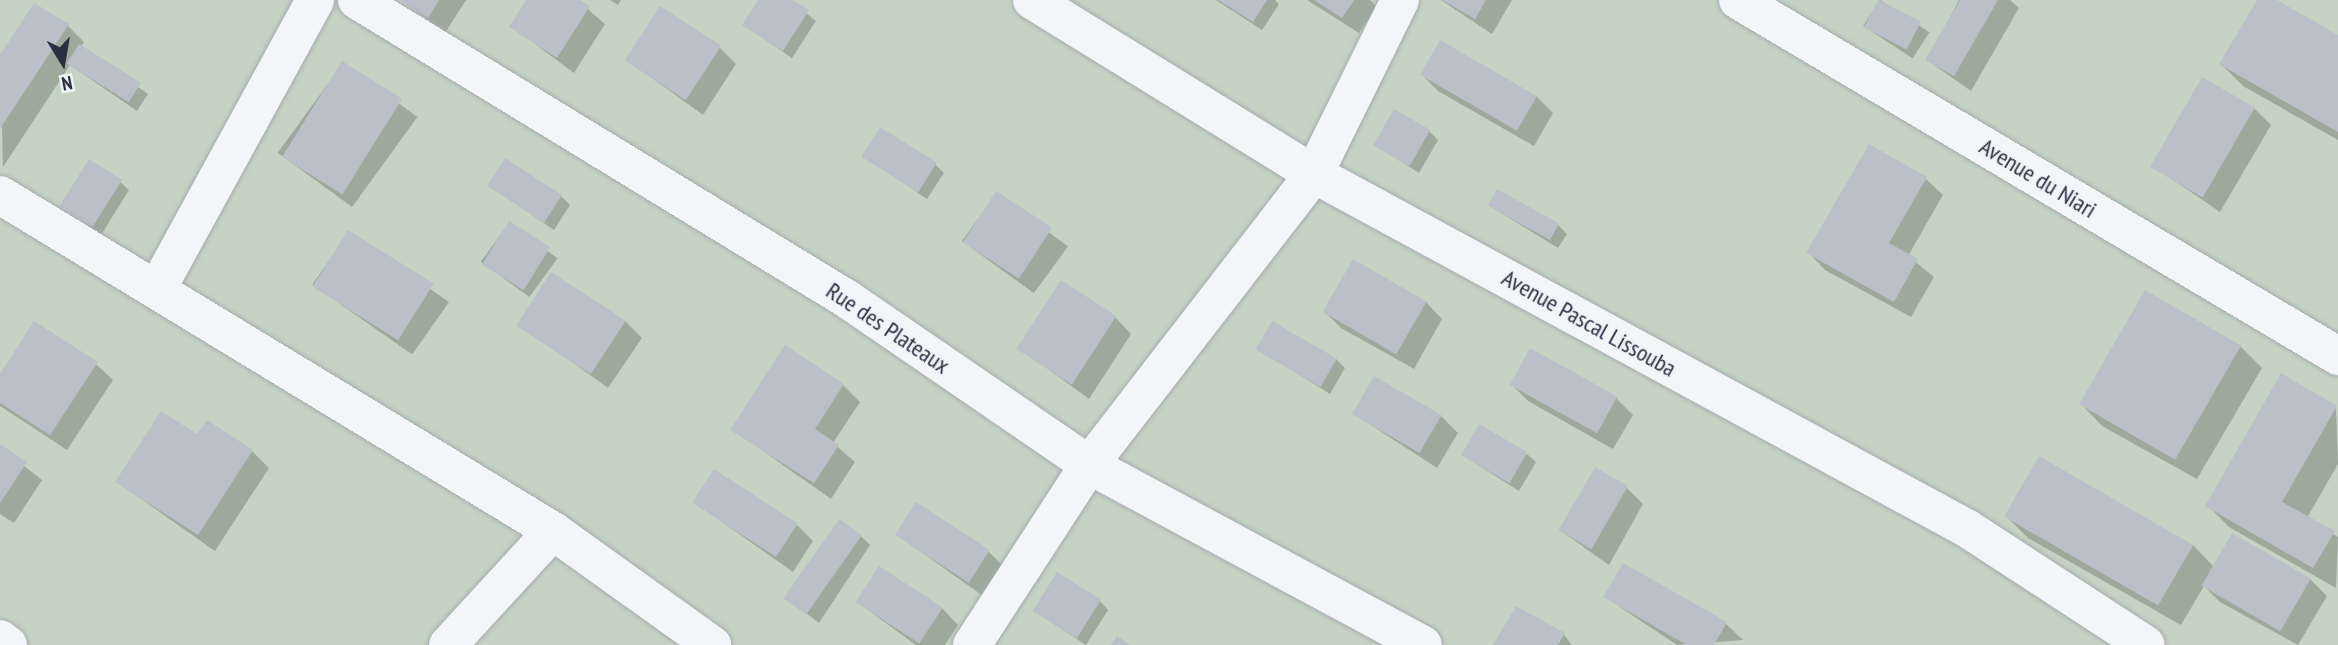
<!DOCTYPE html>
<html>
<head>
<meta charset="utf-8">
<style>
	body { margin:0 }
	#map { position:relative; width:2338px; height:645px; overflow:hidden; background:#e1e4ea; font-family:"PT Sans Narrow",sans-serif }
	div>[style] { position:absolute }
	.green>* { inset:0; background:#c5d4c2; transform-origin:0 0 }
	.shadow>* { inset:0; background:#0003; transform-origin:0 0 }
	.building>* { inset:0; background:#bbbfca; transform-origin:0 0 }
	.roads { filter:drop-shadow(0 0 2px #a6aab4) drop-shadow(0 0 2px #a6aab4) }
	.minor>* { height:38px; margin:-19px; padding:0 19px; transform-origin:19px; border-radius:19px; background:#f4f5f8 }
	span { translate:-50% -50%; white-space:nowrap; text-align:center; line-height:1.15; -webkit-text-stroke:5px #f1f3f8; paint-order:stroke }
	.street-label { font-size:24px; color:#293042 }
	.north { position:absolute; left:28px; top:28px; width:70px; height:70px; -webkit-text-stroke:5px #f1f3f8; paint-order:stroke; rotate:169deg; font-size:19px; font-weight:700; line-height:28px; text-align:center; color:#293042 }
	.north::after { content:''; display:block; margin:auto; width:24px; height:32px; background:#293042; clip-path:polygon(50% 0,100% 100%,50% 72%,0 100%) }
</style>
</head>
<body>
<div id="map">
	<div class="green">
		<div style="left:0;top:0;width:2338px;height:645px"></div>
	</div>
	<div class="shadow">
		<div style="clip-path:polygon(402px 0,466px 0,445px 33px)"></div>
		<div style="clip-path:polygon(528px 0,577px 0,605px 24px,574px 73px,511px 26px)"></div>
		<div style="clip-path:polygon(610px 0,621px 0,618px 5px)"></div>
		<div style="clip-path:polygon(760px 0,789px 0,816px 21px,792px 58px,744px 25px)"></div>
		<div style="clip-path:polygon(1216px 0,1275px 0,1279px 4px,1262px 30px)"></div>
		<div style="clip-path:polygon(1307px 0,1370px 0,1377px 7px,1359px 33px)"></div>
		<div style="clip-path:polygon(1441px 0,1512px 0,1492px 34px)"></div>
		<div style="left:1880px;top:0;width:59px;height:31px;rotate:33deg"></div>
		<div style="clip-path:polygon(1959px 0,2010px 0,2019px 8px,1971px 91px,1927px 60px)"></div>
		<div style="clip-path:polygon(2259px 0,2274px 0,2338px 37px,2338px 140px,2243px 86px,2221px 64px)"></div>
		<div style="clip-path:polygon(68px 26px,84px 42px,81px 47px,148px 94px,137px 111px,70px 65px,3px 167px,0 58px)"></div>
		<div style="clip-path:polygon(719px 47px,736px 64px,703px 115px,627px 60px)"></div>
		<div style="left:343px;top:63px;width:92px;height:111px;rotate:36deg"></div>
		<div style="clip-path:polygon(1421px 74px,1536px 96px,1553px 113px,1534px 146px,1438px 91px)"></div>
		<div style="clip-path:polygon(2254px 108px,2271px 125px,2220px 212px,2153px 166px)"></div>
		<div style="clip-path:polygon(1429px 131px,1438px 140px,1419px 173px,1375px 145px)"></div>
		<div style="clip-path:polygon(863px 155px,935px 164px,944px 173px,927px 199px)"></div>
		<div style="clip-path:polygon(1926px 179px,1943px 195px,1908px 256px,1934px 277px,1911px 317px,1825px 270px,1809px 253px)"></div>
		<div style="clip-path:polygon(120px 182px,129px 190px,101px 235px,61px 205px)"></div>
		<div style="clip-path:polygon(490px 186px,561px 196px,570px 205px,554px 230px)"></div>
		<div style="left:996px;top:194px;width:89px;height:58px;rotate:36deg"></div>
		<div style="clip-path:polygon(1490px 206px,1558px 225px,1567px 234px,1558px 248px)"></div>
		<div style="left:509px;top:223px;width:60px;height:48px;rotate:36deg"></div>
		<div style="left:349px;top:232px;width:122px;height:64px;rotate:35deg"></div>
		<div style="clip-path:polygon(1426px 302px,1442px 319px,1414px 369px,1341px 328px,1325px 312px)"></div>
		<div style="clip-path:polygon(1115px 317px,1131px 334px,1089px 399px,1019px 348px)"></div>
		<div style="clip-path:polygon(625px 321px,642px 338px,608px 388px,519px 324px)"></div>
		<div style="clip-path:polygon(2240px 346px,2262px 368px,2197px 479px,2102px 426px,2081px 404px)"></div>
		<div style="clip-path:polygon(1258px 349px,1336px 359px,1345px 368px,1330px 394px)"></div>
		<div style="clip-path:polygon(96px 364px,113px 380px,67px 450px,0 406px,0 377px)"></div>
		<div style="clip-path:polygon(1511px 384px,1616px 398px,1633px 415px,1613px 449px,1528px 401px)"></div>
		<div style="clip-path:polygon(843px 385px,860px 402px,833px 443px,855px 462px,831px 499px,732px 429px)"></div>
		<div style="clip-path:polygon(2336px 407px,2338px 464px,2307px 518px,2338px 537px,2336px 588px,2229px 527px,2207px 505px)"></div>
		<div style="clip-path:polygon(1354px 414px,1441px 416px,1458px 433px,1437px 468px)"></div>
		<div style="clip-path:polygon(198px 437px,252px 451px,269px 468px,215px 551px,117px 482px)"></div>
		<div style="clip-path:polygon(0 447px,42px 480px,14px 523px,0 514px)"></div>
		<div style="clip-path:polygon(1527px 454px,1536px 462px,1519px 491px,1462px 455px)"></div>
		<div style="clip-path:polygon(1627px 488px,1643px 504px,1609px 565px,1561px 531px)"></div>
		<div style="clip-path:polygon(694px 502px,796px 524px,813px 541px,793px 572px)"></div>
		<div style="clip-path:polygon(2006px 516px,2193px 545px,2214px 567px,2232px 535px,2310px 579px,2327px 596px,2298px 645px,2220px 602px,2204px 586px,2181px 625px,2028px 538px)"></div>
		<div style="clip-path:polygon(897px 535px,989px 552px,1005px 568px,986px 598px)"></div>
		<div style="clip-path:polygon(861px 536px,870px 545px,819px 623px,789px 600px)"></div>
		<div style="clip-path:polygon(1605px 597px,1726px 624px,1743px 640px,1677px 645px)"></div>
		<div style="clip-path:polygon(1100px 601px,1108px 610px,1086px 645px,1034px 611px)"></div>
		<div style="clip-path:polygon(857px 602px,942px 608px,958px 625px,945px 645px,916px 645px)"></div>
		<div style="clip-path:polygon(1564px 635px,1572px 645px,1495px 645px)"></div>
	</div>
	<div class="building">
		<div style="clip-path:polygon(400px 0,439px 0,428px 18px)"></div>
		<div style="clip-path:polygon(526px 0,580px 0,590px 6px,557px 58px,509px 27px)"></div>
		<div style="clip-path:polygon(758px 0,792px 0,809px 10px,783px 51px,742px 25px)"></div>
		<div style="clip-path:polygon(1218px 0,1267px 0,1253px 22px)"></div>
		<div style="clip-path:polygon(1314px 0,1354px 0,1342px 18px)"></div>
		<div style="clip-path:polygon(1442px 0,1486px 0,1475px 19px)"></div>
		<div style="left:1878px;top:0;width:48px;height:31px;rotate:27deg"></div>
		<div style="clip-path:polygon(1960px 0,1998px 0,1954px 76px,1925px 60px)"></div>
		<div style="clip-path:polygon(2257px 0,2277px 0,2338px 35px,2338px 132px,2219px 64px)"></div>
		<div style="clip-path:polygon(34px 3px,69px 24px,0 129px,0 55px)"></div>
		<div style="left:660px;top:6px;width:73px;height:65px;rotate:33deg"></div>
		<div style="left:1440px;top:40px;width:112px;height:40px;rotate:30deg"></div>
		<div style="left:79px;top:44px;width:73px;height:23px;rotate:32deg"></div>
		<div style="left:342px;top:61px;width:71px;height:113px;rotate:32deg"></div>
		<div style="left:2202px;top:77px;width:61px;height:104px;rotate:30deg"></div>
		<div style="left:1394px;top:109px;width:42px;height:42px;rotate:30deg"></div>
		<div style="left:880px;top:127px;width:67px;height:35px;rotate:32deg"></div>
		<div style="clip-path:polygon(1869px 144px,1927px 177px,1889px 243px,1918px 259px,1894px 302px,1806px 253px)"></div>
		<div style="left:505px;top:158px;width:68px;height:33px;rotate:33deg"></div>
		<div style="left:89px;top:159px;width:39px;height:56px;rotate:32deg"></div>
		<div style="left:1497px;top:189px;width:71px;height:19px;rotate:29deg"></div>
		<div style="left:996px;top:191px;width:67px;height:61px;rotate:33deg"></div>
		<div style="left:509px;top:221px;width:49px;height:51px;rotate:32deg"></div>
		<div style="left:348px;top:230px;width:101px;height:67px;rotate:32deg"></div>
		<div style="left:1353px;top:259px;width:85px;height:61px;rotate:30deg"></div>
		<div style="left:551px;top:272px;width:89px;height:64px;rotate:33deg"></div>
		<div style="left:1061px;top:280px;width:66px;height:82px;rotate:33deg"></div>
		<div style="left:2145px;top:290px;width:111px;height:132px;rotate:30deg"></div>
		<div style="clip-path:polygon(34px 321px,98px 362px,50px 435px,0 403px,0 374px)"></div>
		<div style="left:1272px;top:321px;width:75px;height:33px;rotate:30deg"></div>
		<div style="clip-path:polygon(785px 345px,844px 384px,815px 429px,839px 445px,814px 483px,730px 430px)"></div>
		<div style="left:1530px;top:348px;width:100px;height:42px;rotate:29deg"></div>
		<div style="clip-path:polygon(2281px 373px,2337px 406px,2282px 502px,2335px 531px,2313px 568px,2205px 506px)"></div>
		<div style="left:1374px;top:376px;width:78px;height:44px;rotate:30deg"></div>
		<div style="clip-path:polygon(161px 411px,197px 434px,207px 420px,253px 450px,198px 535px,115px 482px)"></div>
		<div style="left:1479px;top:424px;width:56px;height:36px;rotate:30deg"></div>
		<div style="clip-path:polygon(0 444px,27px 462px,0 503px)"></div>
		<div style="left:2039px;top:456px;width:178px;height:70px;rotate:30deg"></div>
		<div style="left:1595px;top:467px;width:38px;height:73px;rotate:30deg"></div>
		<div style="left:714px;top:469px;width:100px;height:40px;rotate:33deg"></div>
		<div style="left:916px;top:502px;width:88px;height:39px;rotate:33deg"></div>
		<div style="left:839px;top:519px;width:28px;height:97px;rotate:35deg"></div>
		<div style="left:2232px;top:533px;width:91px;height:61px;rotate:30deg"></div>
		<div style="clip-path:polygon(1623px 563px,1727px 622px,1714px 645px,1687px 645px,1603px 597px)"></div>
		<div style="left:879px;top:566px;width:76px;height:43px;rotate:33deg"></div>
		<div style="left:1057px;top:572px;width:52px;height:46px;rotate:32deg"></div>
		<div style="clip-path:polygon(1516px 606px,1565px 633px,1558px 645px,1493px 645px)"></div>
		<div style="clip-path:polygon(1117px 636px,1131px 645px,1111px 645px)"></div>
	</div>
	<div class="roads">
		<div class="minor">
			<div style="left:357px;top:0;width:574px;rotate:31.39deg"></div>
			<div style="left:847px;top:299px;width:293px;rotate:34.4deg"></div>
			<div style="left:1089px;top:465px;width:379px;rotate:28.3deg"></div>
			<div style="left:1032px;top:0;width:331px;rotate:31.7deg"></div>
			<div style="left:1314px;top:174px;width:744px;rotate:28.49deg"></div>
			<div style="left:1968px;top:529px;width:212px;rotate:33.1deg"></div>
			<div style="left:1738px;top:0;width:698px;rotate:30.68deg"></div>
			<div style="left:0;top:195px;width:647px;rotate:31.28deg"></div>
			<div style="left:553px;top:531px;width:196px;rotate:35.6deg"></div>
			<div style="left:157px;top:289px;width:329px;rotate:-61.3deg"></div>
			<div style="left:0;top:639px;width:10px;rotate:37deg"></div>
			<div style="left:448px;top:645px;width:155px;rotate:-47.4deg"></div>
			<div style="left:972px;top:645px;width:215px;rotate:-57deg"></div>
			<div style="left:1089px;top:465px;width:368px;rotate:-52.3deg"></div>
			<div style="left:1314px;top:174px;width:194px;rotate:-63.7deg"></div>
		</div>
	</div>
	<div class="street-label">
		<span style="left:2038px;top:178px;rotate:31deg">Avenue du Niari</span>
		<span style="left:1589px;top:323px;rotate:29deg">Avenue Pascal Lissouba</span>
		<span style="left:888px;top:328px;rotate:34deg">Rue des Plateaux</span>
	</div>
	<div class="north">N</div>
</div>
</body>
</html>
